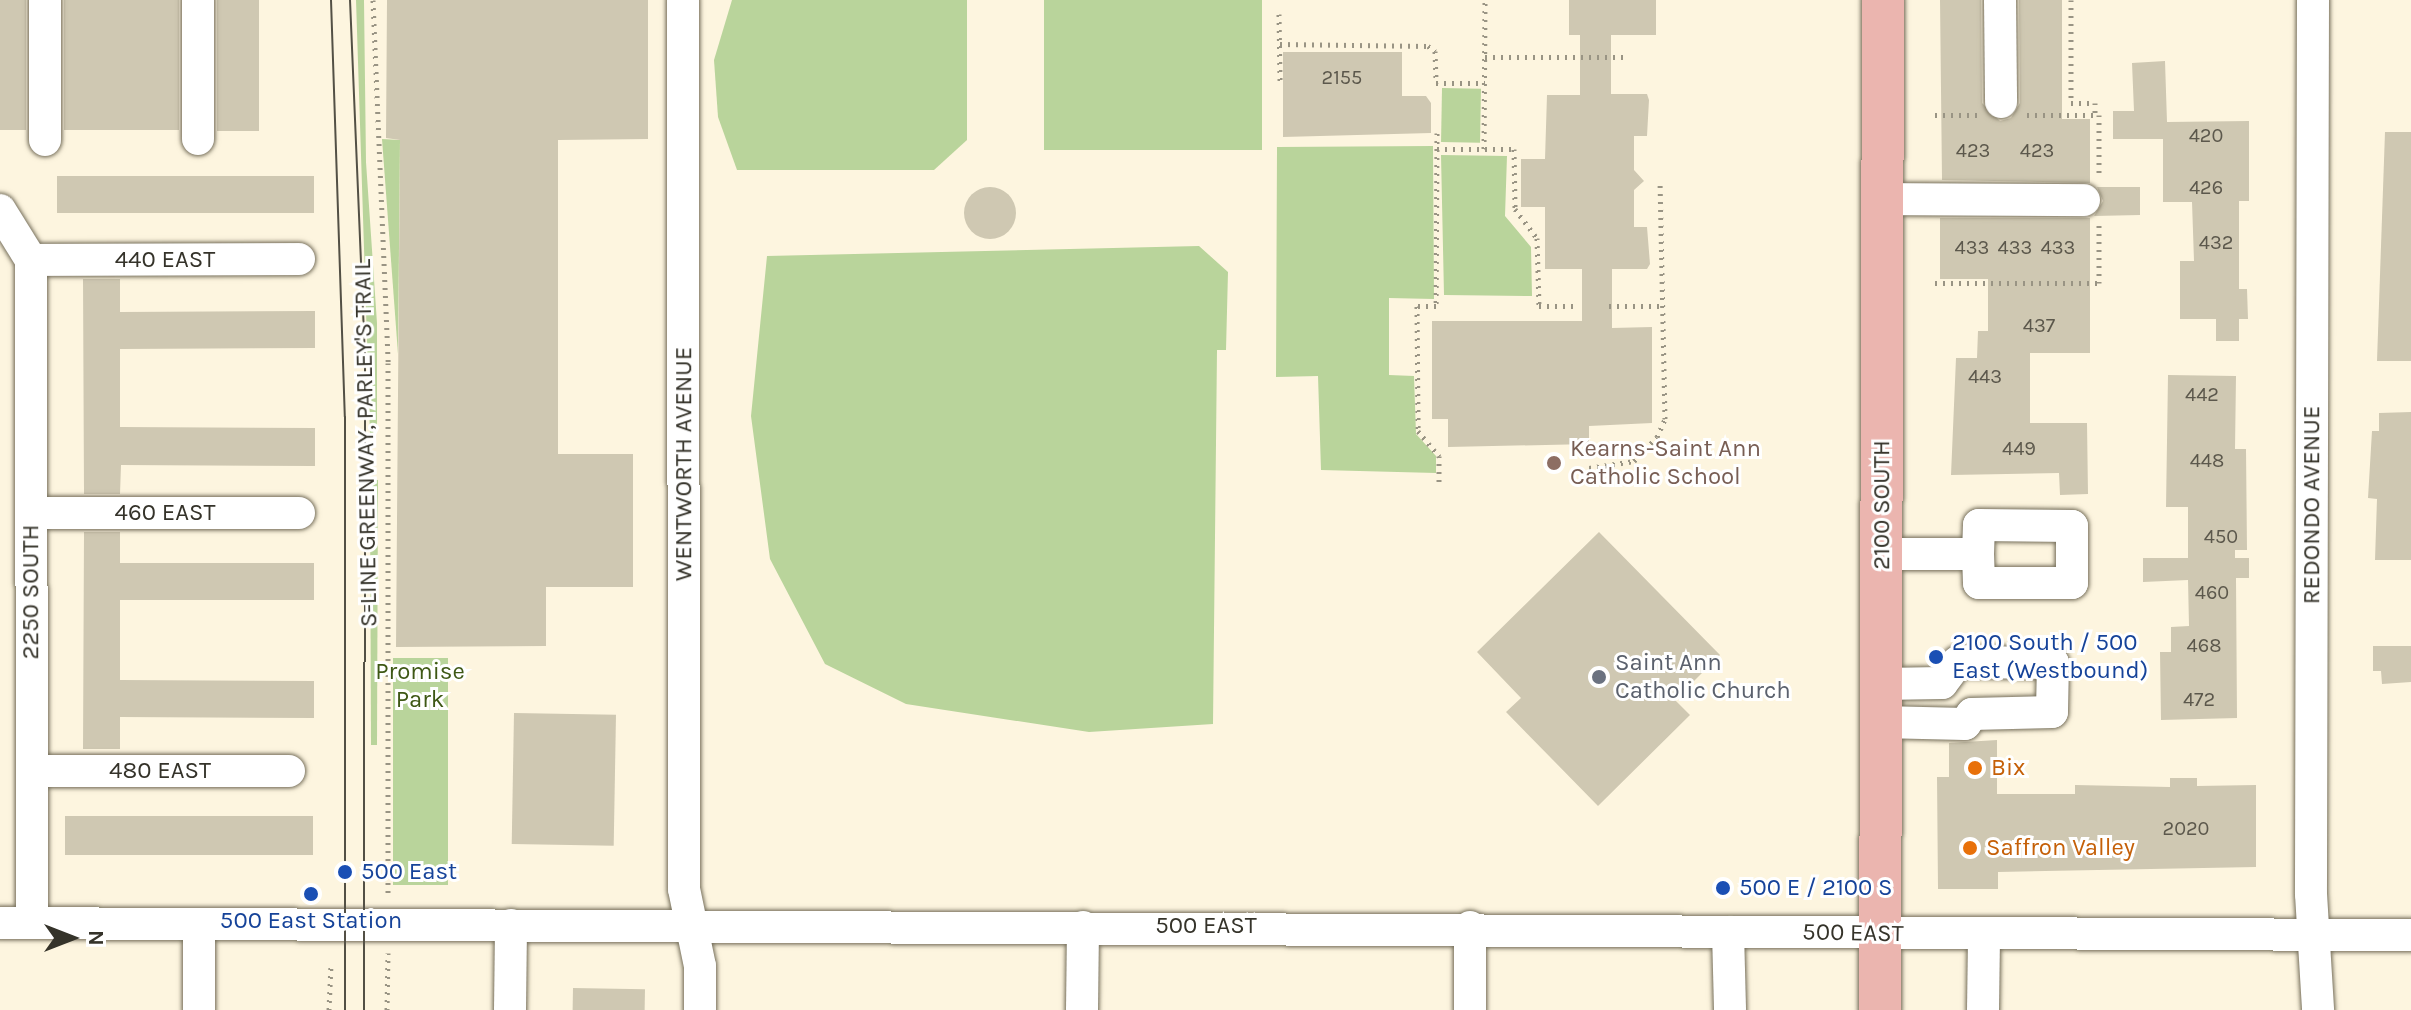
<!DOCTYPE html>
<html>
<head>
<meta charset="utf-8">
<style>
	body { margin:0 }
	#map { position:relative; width:2411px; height:1010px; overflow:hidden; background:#fdf5df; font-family:Karla,sans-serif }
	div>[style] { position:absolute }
	.green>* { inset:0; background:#b9d49b; transform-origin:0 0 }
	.building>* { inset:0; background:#cfc8b2; transform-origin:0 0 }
	.round { border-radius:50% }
	.path>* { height:5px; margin-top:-2.5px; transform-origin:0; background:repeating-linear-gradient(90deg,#999484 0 2px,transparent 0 8px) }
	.roads { filter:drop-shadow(0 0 2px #77705c) drop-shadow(0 0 2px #77705c) }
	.minor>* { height:32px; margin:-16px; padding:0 16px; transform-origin:16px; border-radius:16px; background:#fff }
	.major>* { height:42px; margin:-21px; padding:0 21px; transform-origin:21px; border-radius:21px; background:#ebb5af }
	.tram>* { height:2px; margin:-1px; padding:0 1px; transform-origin:1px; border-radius:1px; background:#535045 }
	.dots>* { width:22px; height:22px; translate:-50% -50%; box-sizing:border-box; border:4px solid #fff; border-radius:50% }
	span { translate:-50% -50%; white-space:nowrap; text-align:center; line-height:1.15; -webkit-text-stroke:6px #fff; paint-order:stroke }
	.number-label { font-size:20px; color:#5c584c }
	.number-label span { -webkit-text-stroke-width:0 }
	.street-label { font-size:24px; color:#35332a }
	.education-label { font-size:24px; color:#785e54 }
	.left { translate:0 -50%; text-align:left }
	.transit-label { font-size:24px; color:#164399 }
	.worship-label { font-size:24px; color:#5b616d }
	.park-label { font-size:24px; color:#3e5815 }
	.food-label { font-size:24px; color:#c56008 }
	.north { position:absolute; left:32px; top:898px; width:80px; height:80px; -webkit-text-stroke:6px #fff; paint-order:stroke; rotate:90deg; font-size:22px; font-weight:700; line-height:32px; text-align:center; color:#35332a }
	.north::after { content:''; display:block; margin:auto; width:28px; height:36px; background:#35332a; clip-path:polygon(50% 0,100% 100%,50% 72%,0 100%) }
</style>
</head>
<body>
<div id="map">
	<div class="green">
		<div style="clip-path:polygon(356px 0,364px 0,366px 162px,377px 323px,377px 431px,370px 434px)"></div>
		<div style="clip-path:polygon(732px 0,967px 0,967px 140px,934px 170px,737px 170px,718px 117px,714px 60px)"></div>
		<div style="left:1044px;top:0;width:218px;height:150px"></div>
		<div style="left:1442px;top:88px;width:39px;height:54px;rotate:1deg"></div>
		<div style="clip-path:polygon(382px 139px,400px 140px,398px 354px)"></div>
		<div style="clip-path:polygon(1433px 146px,1434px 299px,1389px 298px,1389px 375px,1414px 376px,1416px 434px,1436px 456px,1436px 473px,1321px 470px,1318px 376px,1276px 377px,1277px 147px)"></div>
		<div style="clip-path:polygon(1441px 155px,1507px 156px,1505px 216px,1531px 247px,1532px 296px,1444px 295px)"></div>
		<div style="clip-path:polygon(1199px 246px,1228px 272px,1226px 350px,1217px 350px,1213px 724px,1089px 732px,906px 704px,825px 664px,770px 559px,751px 416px,767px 256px)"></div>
		<div style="clip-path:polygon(370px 479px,378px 480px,377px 745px,371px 745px)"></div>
		<div style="left:393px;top:658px;width:55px;height:227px"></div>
	</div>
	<div class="building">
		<div style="left:0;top:0;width:26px;height:130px"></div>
		<div style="left:64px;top:0;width:115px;height:130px"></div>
		<div style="left:217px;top:0;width:42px;height:131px"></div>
		<div style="clip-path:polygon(387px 0,648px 0,648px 139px,558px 140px,558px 454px,633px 454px,633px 587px,546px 587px,546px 646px,396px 647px,400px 140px,386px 138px)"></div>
		<div style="clip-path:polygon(1569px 0,1656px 0,1656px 35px,1611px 35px,1611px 94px,1647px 94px,1649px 100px,1647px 136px,1634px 136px,1634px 170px,1644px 181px,1634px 190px,1634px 227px,1647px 227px,1650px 264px,1647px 269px,1612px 269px,1612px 328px,1652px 327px,1652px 423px,1589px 426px,1589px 444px,1448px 447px,1448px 419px,1432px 419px,1432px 321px,1582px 321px,1582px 269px,1545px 269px,1545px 207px,1521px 207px,1521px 159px,1545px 159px,1547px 95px,1580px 95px,1580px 35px,1569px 35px)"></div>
		<div style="clip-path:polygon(1940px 0,1981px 0,1982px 103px,2000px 121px,2011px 118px,2020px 103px,2019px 0,2062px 0,2062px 119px,2090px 119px,2090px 183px,1942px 180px)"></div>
		<div style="clip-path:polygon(1283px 52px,1402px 52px,1402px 96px,1426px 96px,1431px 103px,1431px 133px,1283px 137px)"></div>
		<div style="clip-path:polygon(2165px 61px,2167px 122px,2249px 121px,2249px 201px,2239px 201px,2239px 289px,2247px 289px,2248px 319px,2239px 319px,2239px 341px,2216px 341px,2216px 319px,2180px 319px,2180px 261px,2194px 261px,2192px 202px,2163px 202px,2163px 139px,2113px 139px,2113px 111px,2134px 111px,2132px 63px)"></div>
		<div style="clip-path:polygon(2385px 132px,2411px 132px,2411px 361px,2377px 361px)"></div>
		<div style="left:314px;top:176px;width:37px;height:257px;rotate:90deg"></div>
		<div style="clip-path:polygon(2097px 187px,2140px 187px,2140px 215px,2094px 216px,2103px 201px)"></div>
		<div class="round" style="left:964px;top:187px;width:52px;height:52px"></div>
		<div style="clip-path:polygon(1940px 218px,2090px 218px,2090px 353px,2030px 353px,2030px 423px,2087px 423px,2088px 494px,2060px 495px,2059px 473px,1951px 475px,1956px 358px,1977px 358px,1978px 331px,1988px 331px,1988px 279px,1940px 279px)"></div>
		<div style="clip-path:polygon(83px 279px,120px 279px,120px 312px,315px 311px,315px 348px,120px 349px,120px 427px,315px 428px,315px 466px,121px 465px,120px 494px,84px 494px)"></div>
		<div style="clip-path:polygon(2168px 375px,2236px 376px,2235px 449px,2246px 449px,2247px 550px,2235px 550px,2235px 558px,2249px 558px,2249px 578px,2236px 578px,2237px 718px,2161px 720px,2160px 652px,2171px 652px,2171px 627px,2189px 626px,2188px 580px,2143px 582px,2143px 558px,2188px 558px,2188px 507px,2166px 507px)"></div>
		<div style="clip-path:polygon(2411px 412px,2411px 560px,2375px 560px,2377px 499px,2368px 498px,2372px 431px,2379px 431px,2379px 413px)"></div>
		<div style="clip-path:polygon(84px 532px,120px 532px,120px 563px,314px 563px,314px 600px,120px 600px,120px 680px,314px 681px,314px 718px,120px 717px,120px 749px,83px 749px)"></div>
		<div style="clip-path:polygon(1599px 532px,1720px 655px,1675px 700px,1690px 715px,1598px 806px,1506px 712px,1521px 698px,1477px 652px)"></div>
		<div style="clip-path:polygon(2373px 646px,2411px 646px,2411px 682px,2382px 684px,2381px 671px,2373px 671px)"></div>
		<div style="left:514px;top:713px;width:102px;height:131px;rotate:1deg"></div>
		<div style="clip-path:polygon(1997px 740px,1997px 794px,2075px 794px,2075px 785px,2170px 787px,2170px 778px,2197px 778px,2197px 786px,2256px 785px,2256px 867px,1998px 872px,1998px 889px,1938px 889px,1937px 777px,1949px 777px,1949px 743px)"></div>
		<div style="left:65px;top:816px;width:248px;height:39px"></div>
		<div style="left:573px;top:988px;width:72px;height:22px;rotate:1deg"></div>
	</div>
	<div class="path">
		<div style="left:373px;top:0;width:363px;rotate:87.6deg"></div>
		<div style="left:388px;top:363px;width:532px;rotate:90deg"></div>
		<div style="left:2071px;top:0;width:103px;rotate:90deg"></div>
		<div style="left:2071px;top:103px;width:24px"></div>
		<div style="left:2095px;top:103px;width:12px;rotate:90deg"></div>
		<div style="left:1279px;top:14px;width:67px;rotate:89.1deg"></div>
		<div style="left:1280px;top:44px;width:148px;rotate:0.8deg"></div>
		<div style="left:1428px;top:46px;width:9px;rotate:36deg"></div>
		<div style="left:1435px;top:51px;width:32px;rotate:88deg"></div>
		<div style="left:1436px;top:83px;width:49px"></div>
		<div style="left:1485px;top:57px;width:142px"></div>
		<div style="left:1935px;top:115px;width:42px"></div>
		<div style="left:2027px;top:115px;width:72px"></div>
		<div style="left:2099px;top:115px;width:59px;rotate:90deg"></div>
		<div style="left:1437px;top:133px;width:173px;rotate:90.3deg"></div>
		<div style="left:1436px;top:306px;width:19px;rotate:180deg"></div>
		<div style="left:1417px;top:306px;width:125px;rotate:89.5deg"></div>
		<div style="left:1418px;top:431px;width:33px;rotate:50deg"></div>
		<div style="left:1439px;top:456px;width:30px;rotate:90deg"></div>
		<div style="left:1437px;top:149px;width:77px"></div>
		<div style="left:1514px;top:149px;width:60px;rotate:89deg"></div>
		<div style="left:1515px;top:209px;width:36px;rotate:53deg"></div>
		<div style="left:1537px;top:238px;width:68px;rotate:88.3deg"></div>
		<div style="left:1539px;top:306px;width:40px"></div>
		<div style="left:1484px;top:149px;width:149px;rotate:-89.6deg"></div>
		<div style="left:1935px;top:283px;width:164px"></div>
		<div style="left:2099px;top:283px;width:59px;rotate:-90deg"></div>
		<div style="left:1609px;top:306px;width:53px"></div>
		<div style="left:1589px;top:468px;width:46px;rotate:-8.8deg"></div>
		<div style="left:1634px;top:461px;width:33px;rotate:-46deg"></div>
		<div style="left:1657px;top:437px;width:20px;rotate:-66deg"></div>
		<div style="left:1665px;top:419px;width:235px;rotate:-91.2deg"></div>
		<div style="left:329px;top:1010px;width:46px;rotate:-87.5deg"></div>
		<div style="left:387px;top:1010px;width:57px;rotate:-89deg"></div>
	</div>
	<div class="roads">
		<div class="minor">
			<div style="left:198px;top:0;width:139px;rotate:90deg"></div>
			<div style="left:683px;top:0;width:889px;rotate:89.94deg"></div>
			<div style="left:684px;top:889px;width:79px;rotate:78.3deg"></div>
			<div style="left:700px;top:966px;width:44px;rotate:90deg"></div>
			<div style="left:2000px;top:0;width:102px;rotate:89.4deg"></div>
			<div style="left:2313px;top:0;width:894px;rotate:90.13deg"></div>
			<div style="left:2311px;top:894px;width:116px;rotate:86.5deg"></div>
			<div style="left:45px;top:140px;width:140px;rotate:-90deg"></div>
			<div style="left:1883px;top:199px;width:201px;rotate:0.3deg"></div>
			<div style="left:0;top:210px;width:59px;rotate:58.2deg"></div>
			<div style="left:31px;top:260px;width:663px;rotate:89.91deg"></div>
			<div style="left:31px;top:260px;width:268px;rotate:-0.2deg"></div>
			<div style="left:31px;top:513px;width:268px"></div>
			<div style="left:1882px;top:554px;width:96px"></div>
			<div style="left:1978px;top:554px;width:29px;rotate:88deg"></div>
			<div style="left:1979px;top:583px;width:93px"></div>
			<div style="left:2072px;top:583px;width:57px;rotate:-90deg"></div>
			<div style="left:2072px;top:526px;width:93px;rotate:-179.4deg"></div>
			<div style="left:1979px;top:525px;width:29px;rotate:92deg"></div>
			<div style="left:1881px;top:684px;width:61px;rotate:-0.9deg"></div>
			<div style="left:1942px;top:683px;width:26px;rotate:-53deg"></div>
			<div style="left:1958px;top:662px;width:95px;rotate:0.6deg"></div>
			<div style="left:2053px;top:663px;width:49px;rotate:91.2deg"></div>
			<div style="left:2052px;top:712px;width:80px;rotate:178.6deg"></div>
			<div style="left:1972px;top:714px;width:12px;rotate:125deg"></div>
			<div style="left:1965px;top:724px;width:84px;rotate:-178.6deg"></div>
			<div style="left:32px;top:771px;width:257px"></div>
			<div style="left:0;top:923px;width:2411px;rotate:0.29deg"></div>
			<div style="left:199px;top:924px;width:86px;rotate:90deg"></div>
			<div style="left:1728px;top:932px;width:78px;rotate:88.5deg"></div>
			<div style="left:510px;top:1010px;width:85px;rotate:-89.3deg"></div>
			<div style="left:1082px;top:1010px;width:83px;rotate:-89.3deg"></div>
			<div style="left:1470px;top:1010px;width:83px;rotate:-90deg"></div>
			<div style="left:1983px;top:1010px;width:76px;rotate:-89.2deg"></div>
		</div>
		<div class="major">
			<div style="left:1880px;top:1010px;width:1010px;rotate:-89.83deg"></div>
		</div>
	</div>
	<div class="tram">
		<div style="left:331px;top:0;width:417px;rotate:88.1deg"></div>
		<div style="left:345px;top:417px;width:593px;rotate:90deg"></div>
		<div style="left:350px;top:0;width:357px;rotate:87.6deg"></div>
		<div style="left:365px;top:357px;width:653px;rotate:90.09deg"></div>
	</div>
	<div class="dots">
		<div style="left:1554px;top:463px;background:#8d6e63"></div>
		<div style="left:1936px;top:657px;background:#1a4fb4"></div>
		<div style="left:1599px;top:677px;background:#6b7280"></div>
		<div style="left:1975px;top:768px;background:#e8710a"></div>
		<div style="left:1970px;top:848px;background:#e8710a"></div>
		<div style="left:345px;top:872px;background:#1a4fb4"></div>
		<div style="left:1723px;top:888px;background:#1a4fb4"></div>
		<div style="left:311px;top:894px;background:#1a4fb4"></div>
	</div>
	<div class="number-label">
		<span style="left:1342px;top:77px">2155</span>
		<span style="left:2206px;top:135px">420</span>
		<span style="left:1973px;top:150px">423</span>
		<span style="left:2037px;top:150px">423</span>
		<span style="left:2206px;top:187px">426</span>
		<span style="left:2216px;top:242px">432</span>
		<span style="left:1972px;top:247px">433</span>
		<span style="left:2015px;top:247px">433</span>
		<span style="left:2058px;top:247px">433</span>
		<span style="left:2039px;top:325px">437</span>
		<span style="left:1985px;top:376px">443</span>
		<span style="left:2202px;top:394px">442</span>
		<span style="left:2019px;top:448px">449</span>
		<span style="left:2207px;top:460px">448</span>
		<span style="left:2221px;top:536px">450</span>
		<span style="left:2212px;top:592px">460</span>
		<span style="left:2204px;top:645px">468</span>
		<span style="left:2199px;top:699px">472</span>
		<span style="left:2186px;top:828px">2020</span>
	</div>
	<div class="street-label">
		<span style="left:165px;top:260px">440 EAST</span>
		<span style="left:366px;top:443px;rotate:-91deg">S-LINE GREENWAY, PARLEY'S TRAIL</span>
		<span style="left:684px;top:464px;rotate:-90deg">WENTWORTH AVENUE</span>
		<span style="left:1882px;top:505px;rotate:-90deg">2100 SOUTH</span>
		<span style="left:2312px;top:505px;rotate:-90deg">REDONDO AVENUE</span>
		<span style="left:165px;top:513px">460 EAST</span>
		<span style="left:31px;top:592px;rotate:-90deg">2250 SOUTH</span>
		<span style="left:160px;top:771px">480 EAST</span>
		<span style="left:1206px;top:926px">500 EAST</span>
		<span style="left:1853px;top:933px;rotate:1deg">500 EAST</span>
	</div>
	<div class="education-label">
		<span class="left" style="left:1570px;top:463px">Kearns-Saint Ann<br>Catholic School</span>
	</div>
	<div class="transit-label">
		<span class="left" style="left:1952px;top:657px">2100 South / 500<br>East (Westbound)</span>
		<span class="left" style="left:361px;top:872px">500 East</span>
		<span class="left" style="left:1739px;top:888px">500 E / 2100 S</span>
		<span style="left:311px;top:921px">500 East Station</span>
	</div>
	<div class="worship-label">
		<span class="left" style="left:1615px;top:677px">Saint Ann<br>Catholic Church</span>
	</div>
	<div class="park-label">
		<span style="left:420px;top:686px">Promise<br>Park</span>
	</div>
	<div class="food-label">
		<span class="left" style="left:1991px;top:768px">Bix</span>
		<span class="left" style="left:1986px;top:848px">Saffron Valley</span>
	</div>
	<div class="north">N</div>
</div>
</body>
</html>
